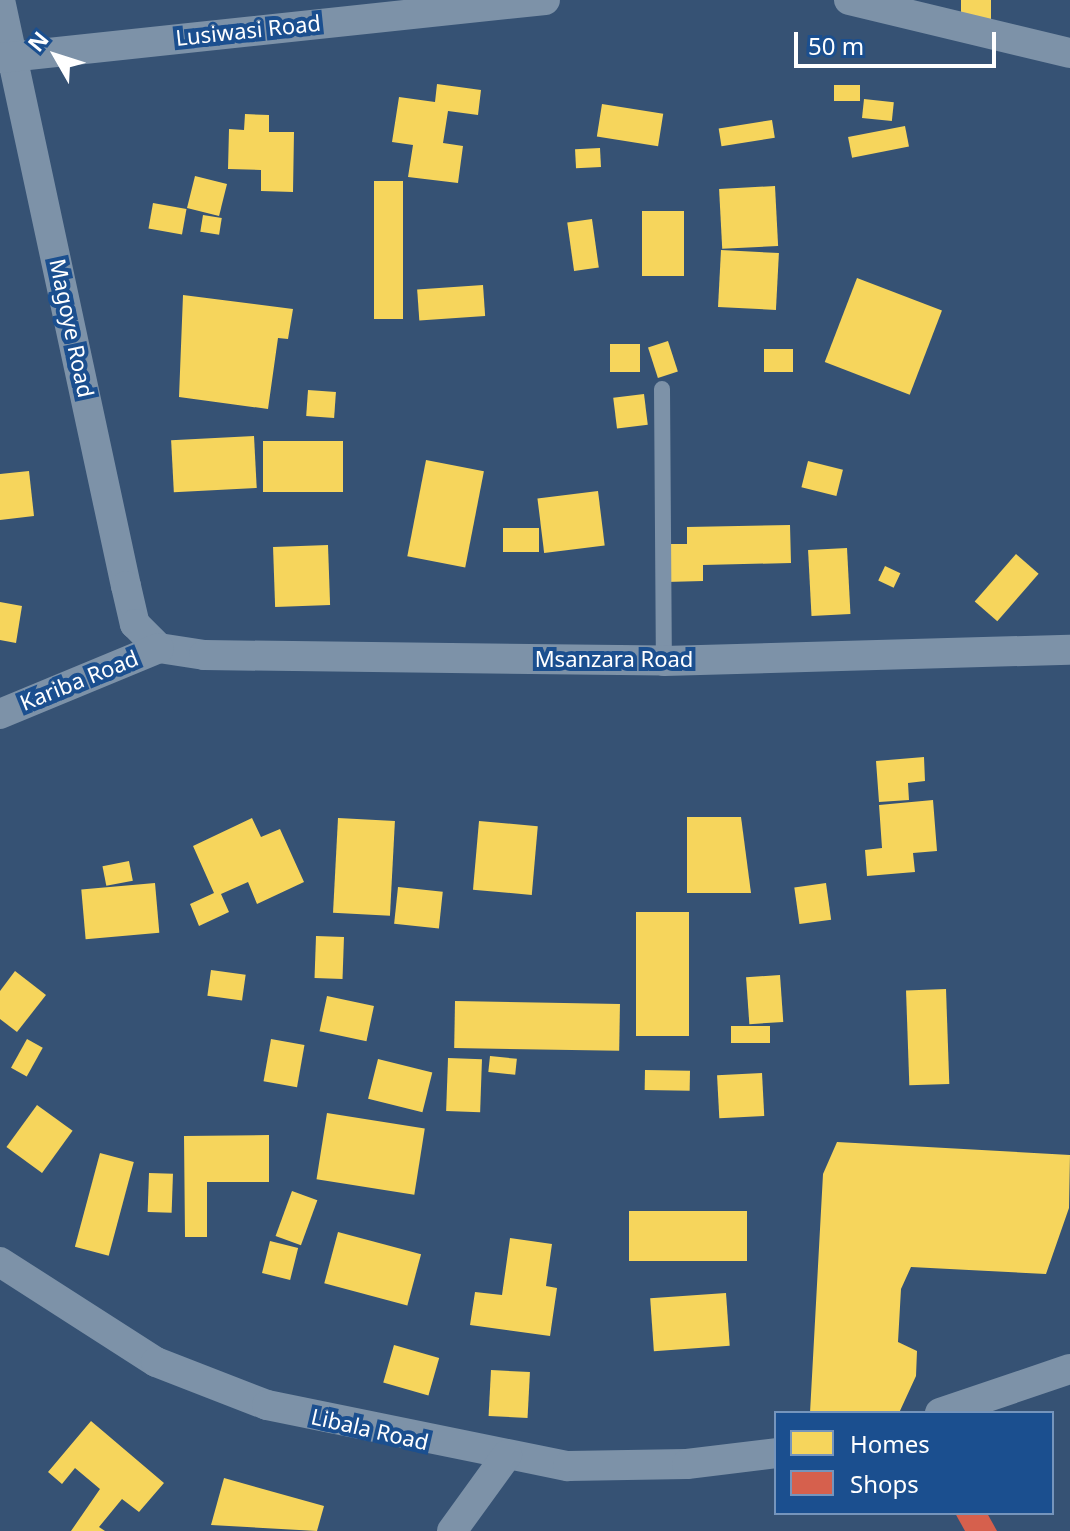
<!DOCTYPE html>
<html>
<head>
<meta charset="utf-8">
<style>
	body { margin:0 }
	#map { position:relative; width:1070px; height:1531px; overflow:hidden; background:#365274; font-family:"Noto Sans",sans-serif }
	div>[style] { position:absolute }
	.homes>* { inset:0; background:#f6d55c; transform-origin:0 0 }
	.shops>* { inset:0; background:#d6604d }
	.service>* { height:16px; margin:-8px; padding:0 8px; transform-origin:8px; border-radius:8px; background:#7d92a8 }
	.minor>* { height:30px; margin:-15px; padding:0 15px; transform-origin:15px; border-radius:15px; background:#7d92a8 }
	span { translate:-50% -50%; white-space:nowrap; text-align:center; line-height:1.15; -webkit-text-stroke:8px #1b4f8f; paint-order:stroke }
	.street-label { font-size:22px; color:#fff }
	.legend { position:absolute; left:774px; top:1411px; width:280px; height:104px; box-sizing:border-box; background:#1b4f8f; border:2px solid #7695bc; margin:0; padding:10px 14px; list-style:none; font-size:24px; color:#fff }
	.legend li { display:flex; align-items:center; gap:16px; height:40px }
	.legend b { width:40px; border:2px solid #7695bc }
	.north { position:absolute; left:16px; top:16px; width:80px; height:80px; -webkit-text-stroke:6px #1b4f8f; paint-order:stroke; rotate:309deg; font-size:22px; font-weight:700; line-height:32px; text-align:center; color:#fff }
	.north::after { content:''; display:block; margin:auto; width:28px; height:36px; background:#fff; clip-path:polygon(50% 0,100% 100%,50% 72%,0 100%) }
	.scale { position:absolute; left:794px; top:32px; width:202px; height:36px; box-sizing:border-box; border:4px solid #fff; border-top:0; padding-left:10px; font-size:24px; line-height:28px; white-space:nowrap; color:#fff; -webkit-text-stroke:6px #1b4f8f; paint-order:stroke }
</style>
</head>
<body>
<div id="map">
	<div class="homes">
		<div style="left:961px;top:0;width:30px;height:26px"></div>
		<div style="clip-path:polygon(437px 84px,481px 90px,478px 115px,448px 111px,443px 143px,463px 146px,458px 183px,408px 177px,413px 145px,392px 142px,399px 97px,435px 102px)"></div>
		<div style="left:834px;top:85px;width:26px;height:16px"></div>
		<div style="left:864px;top:99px;width:30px;height:19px;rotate:6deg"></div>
		<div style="left:602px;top:104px;width:62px;height:33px;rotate:9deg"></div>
		<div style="clip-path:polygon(245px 114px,269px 115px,269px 132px,294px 132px,293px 192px,261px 191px,261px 170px,228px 169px,229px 129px,244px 130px)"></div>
		<div style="left:772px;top:120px;width:18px;height:54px;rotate:81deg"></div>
		<div style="left:905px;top:126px;width:21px;height:58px;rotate:79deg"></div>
		<div style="left:600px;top:148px;width:19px;height:25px;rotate:87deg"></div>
		<div style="left:195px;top:176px;width:33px;height:33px;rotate:14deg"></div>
		<div style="left:374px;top:181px;width:29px;height:138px"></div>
		<div style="left:775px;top:186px;width:60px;height:56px;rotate:87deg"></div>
		<div style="left:153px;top:203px;width:34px;height:26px;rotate:10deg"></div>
		<div style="left:642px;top:211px;width:42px;height:65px"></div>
		<div style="left:203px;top:215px;width:19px;height:17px;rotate:9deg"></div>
		<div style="left:592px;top:219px;width:49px;height:25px;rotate:82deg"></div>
		<div style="left:721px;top:250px;width:58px;height:57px;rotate:3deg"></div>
		<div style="left:857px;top:278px;width:91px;height:90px;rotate:21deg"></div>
		<div style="left:483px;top:285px;width:31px;height:66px;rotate:86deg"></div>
		<div style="clip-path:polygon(183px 295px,293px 309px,288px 339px,278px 338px,268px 409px,179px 397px)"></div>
		<div style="left:668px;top:341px;width:32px;height:21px;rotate:72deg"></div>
		<div style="left:610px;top:344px;width:30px;height:28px"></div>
		<div style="left:764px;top:349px;width:29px;height:23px"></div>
		<div style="left:308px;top:390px;width:28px;height:26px;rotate:4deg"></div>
		<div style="left:644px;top:394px;width:31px;height:31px;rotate:83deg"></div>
		<div style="left:254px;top:436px;width:52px;height:83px;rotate:87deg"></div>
		<div style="left:343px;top:441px;width:51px;height:80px;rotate:90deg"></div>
		<div style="left:426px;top:460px;width:59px;height:98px;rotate:11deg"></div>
		<div style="left:808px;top:461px;width:36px;height:27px;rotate:14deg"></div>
		<div style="clip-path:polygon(29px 471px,34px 516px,0 520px,0 474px)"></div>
		<div style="left:598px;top:491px;width:55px;height:61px;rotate:83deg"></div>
		<div style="clip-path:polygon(790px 525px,791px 563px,703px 565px,703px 581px,666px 582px,665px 544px,687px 544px,687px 527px)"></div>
		<div style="left:503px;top:528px;width:36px;height:24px"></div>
		<div style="left:328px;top:545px;width:60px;height:55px;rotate:88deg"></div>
		<div style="left:847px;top:548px;width:66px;height:39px;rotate:87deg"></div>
		<div style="left:1016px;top:554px;width:30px;height:63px;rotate:41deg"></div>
		<div style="left:885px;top:566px;width:17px;height:16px;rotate:25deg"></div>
		<div style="clip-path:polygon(0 602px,22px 606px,16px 643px,0 640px)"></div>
		<div style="clip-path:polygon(924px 757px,925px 781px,908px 783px,909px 800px,879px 802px,876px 761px)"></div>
		<div style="clip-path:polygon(933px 800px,937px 851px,913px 853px,915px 872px,867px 876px,865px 850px,882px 848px,879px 805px)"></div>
		<div style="clip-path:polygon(687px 817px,741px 817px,751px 893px,687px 893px)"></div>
		<div style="clip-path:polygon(252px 818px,261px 837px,280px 829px,304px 882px,257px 904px,248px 882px,221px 894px,229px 912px,199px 926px,190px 904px,214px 893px,193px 846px)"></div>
		<div style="left:338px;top:818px;width:57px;height:95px;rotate:3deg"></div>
		<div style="left:479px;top:821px;width:59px;height:69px;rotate:5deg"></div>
		<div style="left:129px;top:861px;width:20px;height:27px;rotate:79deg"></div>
		<div style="left:155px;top:883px;width:50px;height:74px;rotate:85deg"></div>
		<div style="left:826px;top:883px;width:37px;height:32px;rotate:82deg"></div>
		<div style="left:398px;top:887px;width:45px;height:37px;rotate:6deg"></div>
		<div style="left:689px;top:912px;width:124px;height:53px;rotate:90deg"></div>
		<div style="left:316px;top:936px;width:28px;height:42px;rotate:2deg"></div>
		<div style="left:211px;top:970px;width:35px;height:26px;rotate:8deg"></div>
		<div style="clip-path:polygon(15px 971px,46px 995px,17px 1032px,0 1019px,0 991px)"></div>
		<div style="left:780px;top:975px;width:47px;height:34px;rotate:86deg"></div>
		<div style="left:946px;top:989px;width:95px;height:40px;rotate:88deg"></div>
		<div style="left:327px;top:996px;width:48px;height:36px;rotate:12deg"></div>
		<div style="left:455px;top:1001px;width:165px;height:47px;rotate:1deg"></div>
		<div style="left:731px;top:1026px;width:39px;height:17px"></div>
		<div style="left:27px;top:1039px;width:18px;height:33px;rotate:29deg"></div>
		<div style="left:271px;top:1039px;width:34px;height:43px;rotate:10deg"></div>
		<div style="left:490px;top:1056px;width:27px;height:16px;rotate:6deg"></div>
		<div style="left:448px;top:1058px;width:34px;height:53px;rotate:2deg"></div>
		<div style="left:378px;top:1059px;width:56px;height:41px;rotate:14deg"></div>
		<div style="left:645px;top:1070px;width:45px;height:20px;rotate:1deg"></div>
		<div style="left:762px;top:1073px;width:43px;height:45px;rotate:87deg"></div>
		<div style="left:37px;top:1105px;width:44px;height:52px;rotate:36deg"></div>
		<div style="left:327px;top:1113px;width:99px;height:67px;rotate:9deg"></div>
		<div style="clip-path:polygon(269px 1135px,269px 1182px,207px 1182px,207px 1237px,185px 1237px,184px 1136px)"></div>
		<div style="clip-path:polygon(837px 1142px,1070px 1155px,1069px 1208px,1046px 1274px,911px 1267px,901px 1289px,898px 1342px,917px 1351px,916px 1376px,899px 1413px,810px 1413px,823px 1174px)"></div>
		<div style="left:100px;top:1153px;width:35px;height:97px;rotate:15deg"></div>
		<div style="left:149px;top:1173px;width:24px;height:39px;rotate:2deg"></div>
		<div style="left:292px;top:1191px;width:27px;height:48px;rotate:20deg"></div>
		<div style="left:629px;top:1211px;width:118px;height:50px"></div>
		<div style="left:338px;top:1232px;width:86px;height:53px;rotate:15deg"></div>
		<div style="clip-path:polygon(510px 1238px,552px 1244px,546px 1286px,557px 1288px,550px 1336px,470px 1325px,475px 1292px,502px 1295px)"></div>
		<div style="left:270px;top:1241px;width:29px;height:33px;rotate:14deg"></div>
		<div style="left:726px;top:1293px;width:53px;height:76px;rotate:86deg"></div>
		<div style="left:394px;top:1345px;width:47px;height:39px;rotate:16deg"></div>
		<div style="left:491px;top:1370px;width:39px;height:46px;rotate:3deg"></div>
		<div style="clip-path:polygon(91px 1421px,164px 1483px,139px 1512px,122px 1499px,99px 1527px,105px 1531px,71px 1531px,100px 1489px,75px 1468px,62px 1484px,48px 1472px)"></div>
		<div style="clip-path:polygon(224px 1478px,324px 1506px,317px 1531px,211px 1525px)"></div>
	</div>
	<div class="shops">
		<div style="clip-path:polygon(955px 1513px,987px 1513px,997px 1531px,965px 1531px)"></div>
	</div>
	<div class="service">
		<div style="left:662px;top:389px;width:272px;rotate:89.6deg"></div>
	</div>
	<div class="minor">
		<div style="left:0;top:0;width:599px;rotate:77.87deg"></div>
		<div style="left:126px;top:586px;width:39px;rotate:77deg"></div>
		<div style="left:135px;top:624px;width:34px;rotate:45deg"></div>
		<div style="left:849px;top:0;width:227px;rotate:13.5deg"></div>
		<div style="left:0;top:58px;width:548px;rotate:-6.07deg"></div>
		<div style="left:159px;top:648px;width:46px;rotate:8.8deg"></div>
		<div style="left:204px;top:655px;width:460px;rotate:0.7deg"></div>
		<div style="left:664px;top:661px;width:406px;rotate:-1.6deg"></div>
		<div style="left:0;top:714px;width:172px;rotate:-22.5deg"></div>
		<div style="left:0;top:1262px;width:185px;rotate:32.7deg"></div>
		<div style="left:156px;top:1362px;width:119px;rotate:21.2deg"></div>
		<div style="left:267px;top:1405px;width:307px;rotate:11.5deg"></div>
		<div style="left:568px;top:1466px;width:119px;rotate:-1deg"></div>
		<div style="left:687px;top:1464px;width:90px;rotate:-7deg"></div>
		<div style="left:940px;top:1413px;width:137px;rotate:-18.7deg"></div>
		<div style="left:452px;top:1531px;width:94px;rotate:-54.1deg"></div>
	</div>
	<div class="street-label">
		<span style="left:248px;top:30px;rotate:-6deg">Lusiwasi Road</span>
		<span style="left:72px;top:328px;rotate:78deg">Magoye Road</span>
		<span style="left:614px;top:659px">Msanzara Road</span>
		<span style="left:79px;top:680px;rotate:-22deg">Kariba Road</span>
		<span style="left:370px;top:1429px;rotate:13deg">Libala Road</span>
	</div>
	<ul class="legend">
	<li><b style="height:22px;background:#f6d55c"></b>Homes</li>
	<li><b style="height:22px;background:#d6604d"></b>Shops</li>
	</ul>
	<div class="north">N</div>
	<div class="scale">50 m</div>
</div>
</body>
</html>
